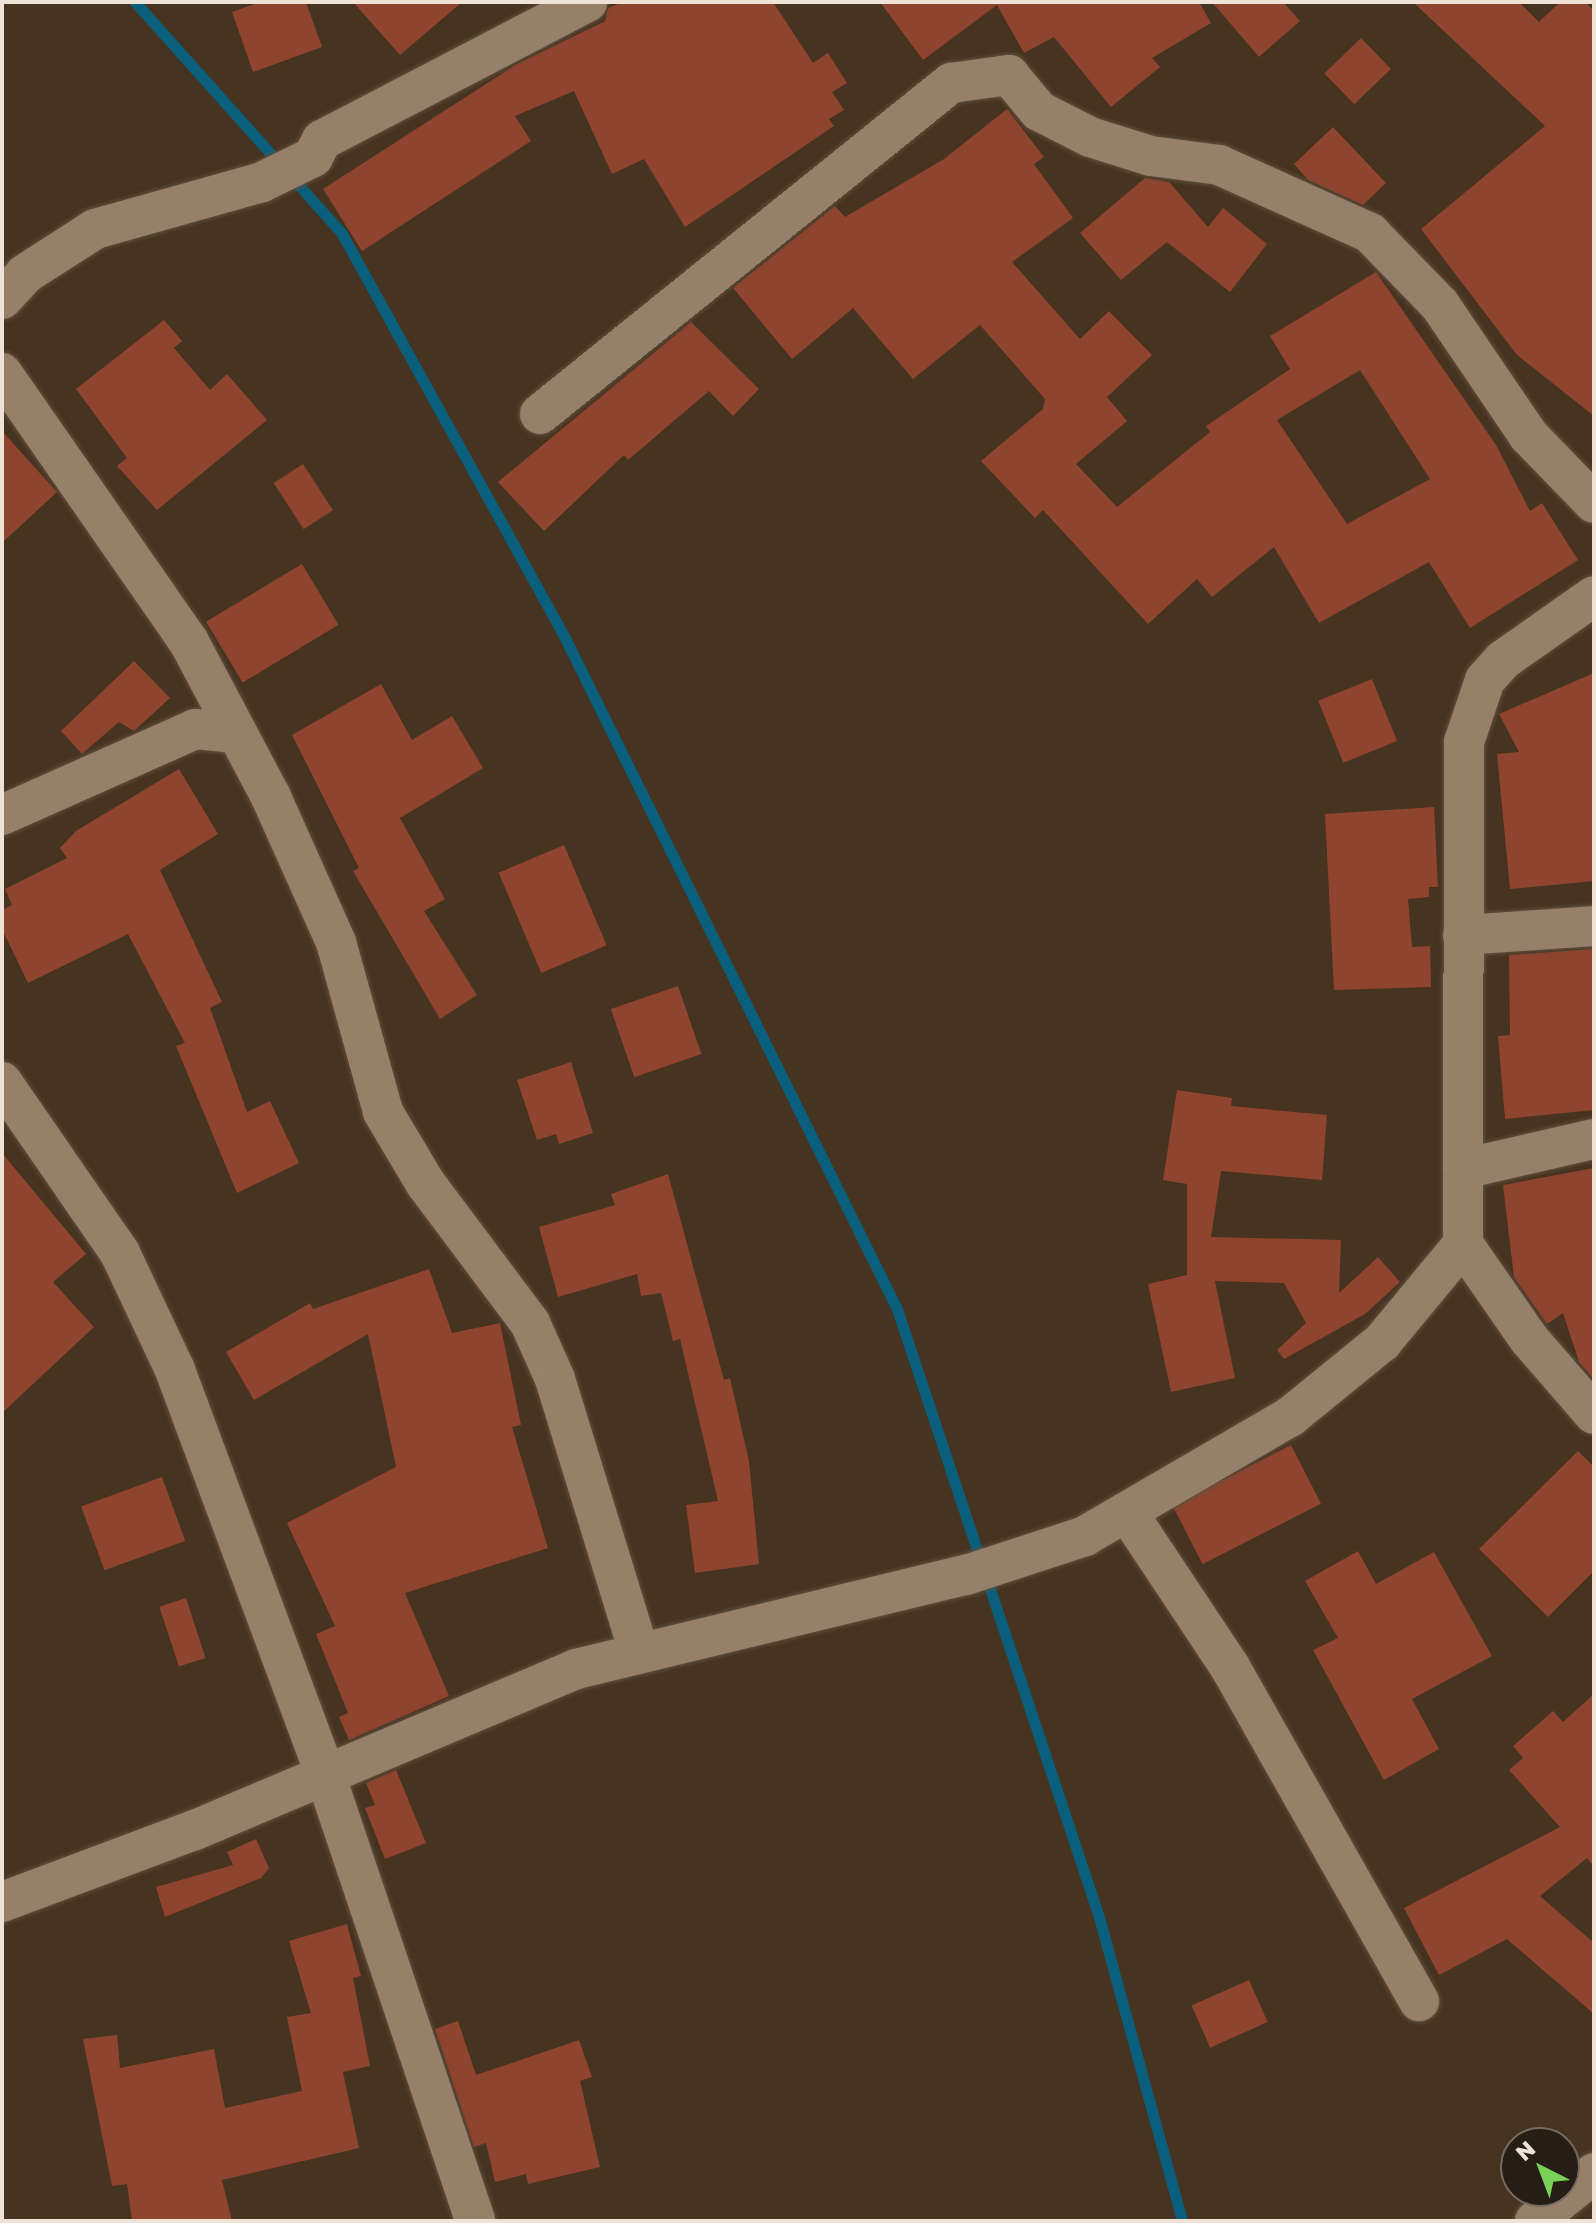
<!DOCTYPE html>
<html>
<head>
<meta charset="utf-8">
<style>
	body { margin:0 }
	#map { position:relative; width:1596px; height:2223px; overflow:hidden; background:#463320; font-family:"Golos Text",sans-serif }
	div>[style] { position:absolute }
	.stream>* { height:11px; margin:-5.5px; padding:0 5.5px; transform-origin:5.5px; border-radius:5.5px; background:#0a5f7d }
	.building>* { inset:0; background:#8f442f; transform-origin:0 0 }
	.roads { filter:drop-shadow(0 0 2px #5f4f3d) drop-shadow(0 0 2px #5f4f3d) }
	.minor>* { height:40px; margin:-20px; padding:0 20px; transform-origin:20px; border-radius:20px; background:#96806a }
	span { translate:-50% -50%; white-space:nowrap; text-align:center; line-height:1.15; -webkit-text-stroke:6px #261d14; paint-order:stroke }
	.frame { position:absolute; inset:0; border:4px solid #efe3d7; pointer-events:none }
	.north { position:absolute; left:1500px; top:2127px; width:80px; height:80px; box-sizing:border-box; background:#261d14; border:2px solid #766c62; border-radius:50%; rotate:318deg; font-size:22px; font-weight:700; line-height:32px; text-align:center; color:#efe3d7 }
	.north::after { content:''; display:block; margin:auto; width:28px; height:36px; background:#79d158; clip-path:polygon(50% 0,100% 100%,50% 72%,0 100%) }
</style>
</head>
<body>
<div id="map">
	<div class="stream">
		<div style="left:135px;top:2px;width:309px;rotate:48.2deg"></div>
		<div style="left:341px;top:232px;width:464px;rotate:61.1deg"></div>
		<div style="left:565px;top:638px;width:749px;rotate:63.67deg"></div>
		<div style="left:897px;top:1309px;width:641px;rotate:71.62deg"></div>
		<div style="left:1099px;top:1917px;width:315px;rotate:74.7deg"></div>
	</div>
	<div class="building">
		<div style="clip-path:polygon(260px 2px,306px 2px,322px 47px,253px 72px,232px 12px)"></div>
		<div style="clip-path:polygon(353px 2px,462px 2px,400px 55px)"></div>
		<div style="clip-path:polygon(623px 2px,773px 2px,813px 63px,828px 53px,847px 83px,832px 92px,844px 110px,829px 119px,834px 126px,685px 227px,644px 159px,612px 174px,574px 91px,515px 116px,531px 141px,362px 251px,323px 189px,517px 64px,605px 21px,608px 8px)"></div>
		<div style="clip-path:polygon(880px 2px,1199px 2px,1211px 23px,1152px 58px,1160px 67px,1111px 107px,1054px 37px,1024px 53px,997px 5px,923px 60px)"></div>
		<div style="clip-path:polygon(1212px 2px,1283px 2px,1300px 21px,1259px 57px)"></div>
		<div style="clip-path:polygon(1413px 2px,1519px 2px,1539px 22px,1560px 2px,1585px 2px,1594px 11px,1594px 416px,1517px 355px,1421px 229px,1545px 126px)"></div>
		<div style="left:1361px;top:38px;width:43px;height:51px;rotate:46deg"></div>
		<div style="clip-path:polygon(evenodd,1007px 109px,1044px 157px,1034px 164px,1073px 218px,1012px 262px,1080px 339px,1109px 311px,1152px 355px,1107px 397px,1127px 421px,1076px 464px,1117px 507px,1210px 432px,1206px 426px,1290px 369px,1270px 336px,1376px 272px,1496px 445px,1530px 511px,1542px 503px,1578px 560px,1470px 628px,1429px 562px,1319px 623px,1274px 547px,1212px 597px,1197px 579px,1148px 624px,1043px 510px,1035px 518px,981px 461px,1043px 409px,1045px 399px,980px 325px,913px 379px,853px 308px,792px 359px,733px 288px,835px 206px,845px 217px,944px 159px,1007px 109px,1360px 370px,1430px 479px,1347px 524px,1277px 420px,1360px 370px)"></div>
		<div style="clip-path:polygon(1333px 127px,1386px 183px,1363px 205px,1308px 180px,1294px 164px)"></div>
		<div style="clip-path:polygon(1145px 178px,1169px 182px,1208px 227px,1223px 208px,1267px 244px,1230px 292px,1167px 242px,1121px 280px,1080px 233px)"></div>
		<div style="clip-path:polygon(164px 320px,182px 341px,174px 348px,210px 390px,227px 374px,267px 420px,157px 510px,117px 466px,127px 458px,76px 389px)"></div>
		<div style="clip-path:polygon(691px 322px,759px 389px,733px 416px,709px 391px,628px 460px,624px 455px,544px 531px,498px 482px)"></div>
		<div style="clip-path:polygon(2px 431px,57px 492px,2px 543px)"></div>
		<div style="left:303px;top:464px;width:55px;height:35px;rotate:57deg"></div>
		<div style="left:302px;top:564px;width:71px;height:112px;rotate:59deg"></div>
		<div style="clip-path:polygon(134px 661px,170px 698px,134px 731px,119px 722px,82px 754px,61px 731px)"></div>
		<div style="clip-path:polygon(1594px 673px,1594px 881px,1510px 889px,1497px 754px,1519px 752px,1499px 714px)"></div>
		<div style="left:1372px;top:679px;width:67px;height:58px;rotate:68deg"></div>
		<div style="clip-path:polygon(381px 684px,412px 740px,452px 716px,483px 768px,400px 818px,445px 899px,424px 911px,477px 995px,440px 1019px,353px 871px,359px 868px,292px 735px)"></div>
		<div style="clip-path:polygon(179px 769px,218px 834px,160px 870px,222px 1002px,210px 1008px,247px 1112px,270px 1101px,299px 1163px,237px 1193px,176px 1046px,185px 1043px,128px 934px,28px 983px,2px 929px,2px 910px,12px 905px,5px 889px,67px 858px,60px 848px,76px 831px)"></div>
		<div style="clip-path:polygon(1434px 807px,1438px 887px,1429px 887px,1429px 897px,1408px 899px,1412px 947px,1430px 946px,1431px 987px,1334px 990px,1325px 814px)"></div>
		<div style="left:564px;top:845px;width:109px;height:71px;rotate:67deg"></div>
		<div style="clip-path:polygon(1592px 949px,1594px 1110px,1505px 1119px,1498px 1036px,1510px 1035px,1509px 955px)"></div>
		<div style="left:678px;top:986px;width:72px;height:71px;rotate:71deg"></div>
		<div style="clip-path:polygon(571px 1062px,593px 1133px,559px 1144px,556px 1134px,537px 1140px,517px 1080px)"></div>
		<div style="clip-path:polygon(1177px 1090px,1232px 1098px,1231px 1106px,1327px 1115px,1322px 1180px,1221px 1171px,1211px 1237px,1341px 1240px,1339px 1293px,1378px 1257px,1400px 1282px,1365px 1314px,1284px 1359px,1277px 1350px,1306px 1323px,1284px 1283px,1215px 1281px,1235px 1378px,1171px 1392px,1148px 1284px,1187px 1275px,1187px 1184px,1163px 1180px)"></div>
		<div style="clip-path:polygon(2px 1153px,86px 1254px,53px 1282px,94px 1327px,2px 1413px)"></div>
		<div style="clip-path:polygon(1594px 1168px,1594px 1379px,1579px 1362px,1563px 1313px,1547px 1324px,1514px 1277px,1503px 1185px)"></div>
		<div style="clip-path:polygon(668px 1174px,724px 1380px,730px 1378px,749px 1461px,759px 1564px,695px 1573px,686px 1505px,718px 1501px,680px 1339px,673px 1341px,661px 1293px,641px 1296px,637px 1274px,558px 1297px,539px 1227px,615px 1205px,611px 1194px)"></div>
		<div style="clip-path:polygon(429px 1269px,452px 1333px,500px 1323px,521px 1425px,512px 1427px,548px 1548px,405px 1593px,449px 1696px,349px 1740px,339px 1717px,348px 1713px,316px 1634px,335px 1626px,287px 1523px,396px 1467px,368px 1334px,254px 1400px,226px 1352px,310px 1303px,313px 1309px)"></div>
		<div style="left:1291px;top:1445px;width:66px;height:133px;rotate:63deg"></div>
		<div style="clip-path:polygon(1578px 1451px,1594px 1467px,1594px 1571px,1548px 1617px,1479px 1549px)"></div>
		<div style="left:162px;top:1477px;width:68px;height:86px;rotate:70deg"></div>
		<div style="clip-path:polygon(1358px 1551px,1376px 1584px,1434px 1552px,1492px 1656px,1412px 1699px,1439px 1749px,1384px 1780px,1313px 1650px,1338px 1638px,1305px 1581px)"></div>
		<div style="left:186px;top:1598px;width:63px;height:28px;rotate:72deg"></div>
		<div style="clip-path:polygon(1594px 1694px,1594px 1867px,1587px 1858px,1540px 1896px,1594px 1943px,1594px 2014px,1507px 1939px,1439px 1975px,1404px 1908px,1560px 1827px,1509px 1770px,1523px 1758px,1513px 1746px,1553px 1711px,1563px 1722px)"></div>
		<div style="clip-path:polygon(396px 1770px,426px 1843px,385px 1859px,365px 1808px,375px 1805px,366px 1783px)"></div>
		<div style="clip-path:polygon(256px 1839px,269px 1868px,261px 1878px,165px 1917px,156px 1887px,233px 1865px,227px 1852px)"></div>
		<div style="clip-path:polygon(347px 1924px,361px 1976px,353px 1978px,370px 2066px,343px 2072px,359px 2148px,222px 2180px,232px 2221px,132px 2221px,127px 2184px,112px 2186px,83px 2039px,117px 2035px,120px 2068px,214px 2049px,225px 2108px,302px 2091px,287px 2017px,311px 2013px,289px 1941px)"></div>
		<div style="left:1249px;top:1980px;width:46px;height:63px;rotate:66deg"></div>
		<div style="clip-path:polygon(458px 2021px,476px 2075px,579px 2040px,592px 2077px,580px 2081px,600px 2167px,528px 2184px,526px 2174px,495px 2182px,486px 2143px,474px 2147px,435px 2029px)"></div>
	</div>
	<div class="roads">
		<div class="minor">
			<div style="left:2px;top:299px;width:34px;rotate:-47deg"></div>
			<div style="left:25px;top:274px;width:83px;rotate:-32.7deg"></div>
			<div style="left:95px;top:229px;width:173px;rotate:-15.7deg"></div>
			<div style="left:262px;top:182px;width:57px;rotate:-26.1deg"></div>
			<div style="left:313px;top:157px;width:19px;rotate:-62deg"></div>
			<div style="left:322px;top:140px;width:299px;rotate:-27.5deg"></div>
			<div style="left:2px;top:373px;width:328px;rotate:55.2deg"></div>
			<div style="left:189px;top:642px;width:175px;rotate:62.1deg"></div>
			<div style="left:271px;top:797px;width:159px;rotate:65.9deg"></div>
			<div style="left:336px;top:942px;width:176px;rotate:74.5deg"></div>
			<div style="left:383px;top:1112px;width:84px;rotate:59.2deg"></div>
			<div style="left:426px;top:1184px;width:174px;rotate:53.2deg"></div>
			<div style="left:530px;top:1323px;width:61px;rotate:65.9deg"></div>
			<div style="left:555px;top:1379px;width:282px;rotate:72.9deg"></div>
			<div style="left:540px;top:414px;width:528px;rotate:-38.85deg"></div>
			<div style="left:951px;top:83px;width:59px;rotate:-7.9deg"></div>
			<div style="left:1009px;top:75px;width:47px;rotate:50.2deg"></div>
			<div style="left:1039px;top:111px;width:57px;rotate:27deg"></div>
			<div style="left:1090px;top:137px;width:64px;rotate:17.3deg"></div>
			<div style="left:1151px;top:156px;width:69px;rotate:7.5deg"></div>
			<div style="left:1219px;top:165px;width:166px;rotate:24.2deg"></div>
			<div style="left:1370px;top:233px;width:100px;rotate:45.8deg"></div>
			<div style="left:1440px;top:305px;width:158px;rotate:55.8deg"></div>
			<div style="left:1529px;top:436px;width:93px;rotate:45.9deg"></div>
			<div style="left:2px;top:815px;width:211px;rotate:-24deg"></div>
			<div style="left:195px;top:729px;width:38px;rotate:6deg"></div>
			<div style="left:1463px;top:935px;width:131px;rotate:-3.9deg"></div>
			<div style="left:2px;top:1082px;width:208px;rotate:55.4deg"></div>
			<div style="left:120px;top:1253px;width:129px;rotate:64.8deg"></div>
			<div style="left:175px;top:1370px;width:431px;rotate:69.6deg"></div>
			<div style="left:325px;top:1774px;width:471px;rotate:71.4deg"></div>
			<div style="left:1463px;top:1169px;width:134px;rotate:-12.9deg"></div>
			<div style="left:1463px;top:1244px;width:116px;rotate:55.2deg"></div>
			<div style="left:1529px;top:1339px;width:99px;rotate:49.1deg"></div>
			<div style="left:1127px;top:1512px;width:186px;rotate:56.4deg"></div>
			<div style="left:1230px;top:1667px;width:384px;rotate:60.5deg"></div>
			<div style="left:2px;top:1902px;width:206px;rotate:-20.5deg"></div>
			<div style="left:195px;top:1830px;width:414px;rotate:-22.9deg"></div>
			<div style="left:576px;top:1669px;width:401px;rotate:-13.6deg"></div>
			<div style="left:966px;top:1575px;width:125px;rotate:-18.1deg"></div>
			<div style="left:1085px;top:1536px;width:238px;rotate:-30.2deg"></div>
			<div style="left:1291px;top:1416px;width:117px;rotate:-39.1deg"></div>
			<div style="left:1382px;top:1342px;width:127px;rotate:-50.4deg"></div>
			<div style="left:1463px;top:1244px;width:502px;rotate:-89.89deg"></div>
			<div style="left:1464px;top:742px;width:65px;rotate:-71.3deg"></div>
			<div style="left:1485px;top:680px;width:27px;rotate:-48deg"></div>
			<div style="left:1503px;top:660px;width:111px;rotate:-35.1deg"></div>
			<div style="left:1535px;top:2221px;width:76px;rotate:-39.1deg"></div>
		</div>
	</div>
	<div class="frame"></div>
	<div class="north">N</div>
</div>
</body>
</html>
